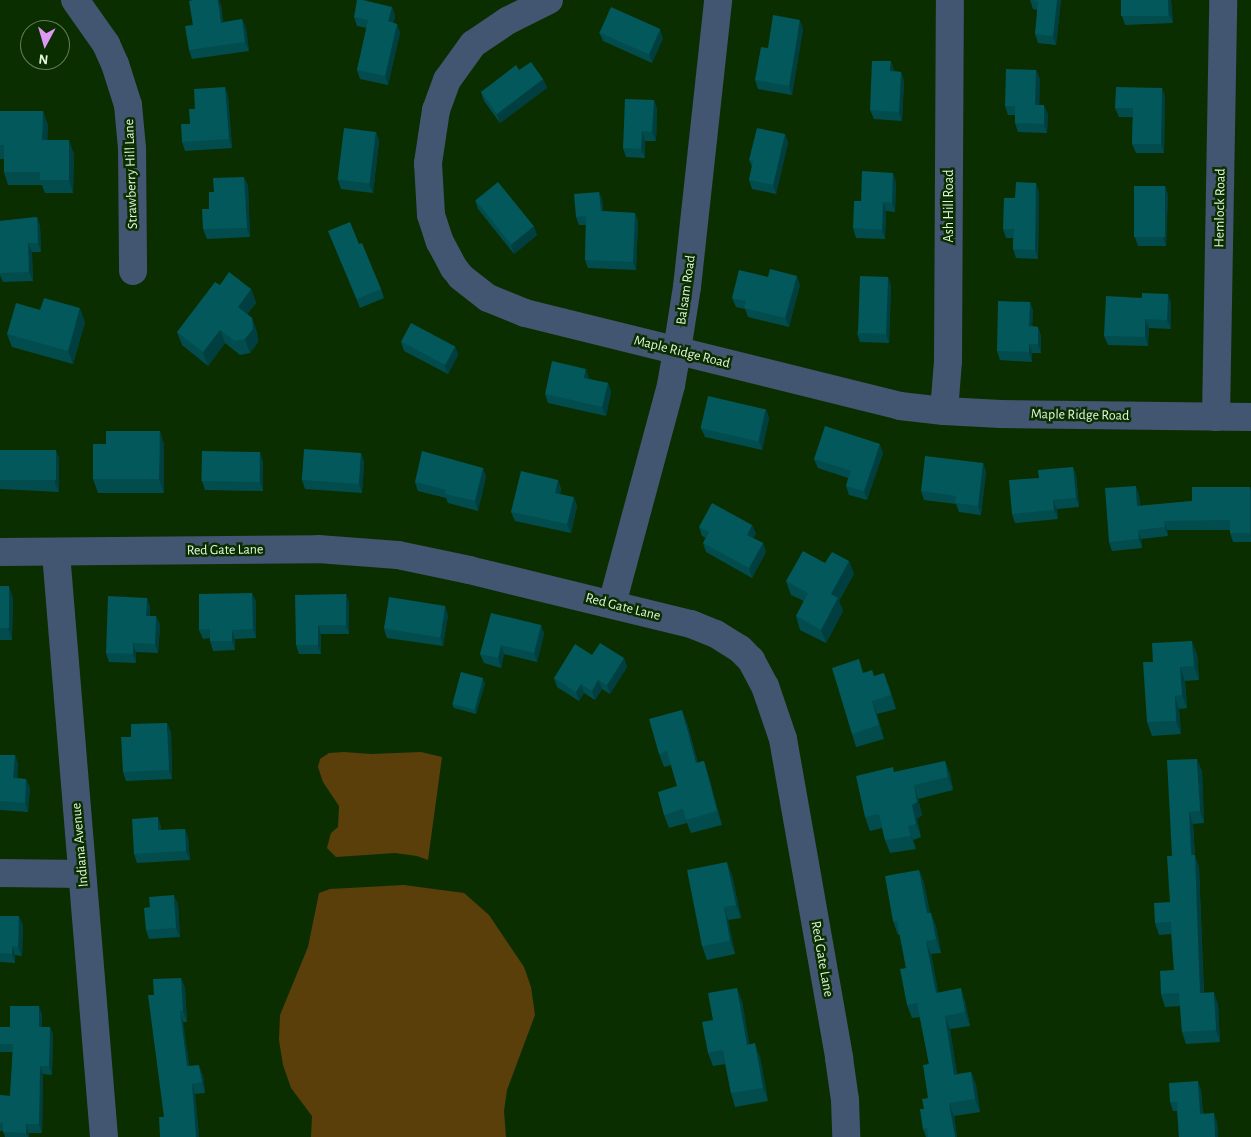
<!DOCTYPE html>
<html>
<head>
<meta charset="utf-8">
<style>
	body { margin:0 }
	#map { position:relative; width:1251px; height:1137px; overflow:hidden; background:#0b2e00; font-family:"Alegreya Sans",sans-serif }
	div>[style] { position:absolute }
	.green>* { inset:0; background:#5b3f0a }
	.minor>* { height:28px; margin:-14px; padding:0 14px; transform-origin:14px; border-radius:14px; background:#425571 }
	.wall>* { inset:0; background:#024c4d }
	.shaded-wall>* { inset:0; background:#013e3f; transform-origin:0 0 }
	.building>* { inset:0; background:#02585a; transform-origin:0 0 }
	span { translate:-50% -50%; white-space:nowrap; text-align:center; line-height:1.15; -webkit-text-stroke:5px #0b2e00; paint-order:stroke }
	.street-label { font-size:14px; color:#e1f6da }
	.north { position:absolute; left:20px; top:20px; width:50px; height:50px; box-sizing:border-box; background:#0b2e00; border:1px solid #617e57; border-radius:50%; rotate:186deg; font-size:14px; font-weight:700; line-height:20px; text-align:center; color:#e1f6da }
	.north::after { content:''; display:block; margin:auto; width:18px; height:22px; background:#dd99f3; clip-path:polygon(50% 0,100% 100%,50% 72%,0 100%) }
</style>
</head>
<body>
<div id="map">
	<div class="green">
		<div style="clip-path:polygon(344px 752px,371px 754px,421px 752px,442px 757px,428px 860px,417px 856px,395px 853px,336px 857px,327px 848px,331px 833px,338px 827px,339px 806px,323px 782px,318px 767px,320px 759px,329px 753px)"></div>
		<div style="clip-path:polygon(404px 885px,464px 893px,489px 915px,524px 967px,531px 987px,535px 1015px,507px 1090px,504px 1111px,506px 1137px,311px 1137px,312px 1116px,291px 1088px,283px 1065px,279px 1040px,280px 1015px,308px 947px,319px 893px,330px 889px)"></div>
	</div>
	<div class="minor">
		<div style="left:75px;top:0;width:54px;rotate:54.8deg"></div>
		<div style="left:106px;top:44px;width:22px;rotate:66deg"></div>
		<div style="left:115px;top:64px;width:43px;rotate:72.4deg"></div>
		<div style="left:128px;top:105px;width:43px;rotate:84.7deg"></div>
		<div style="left:132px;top:148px;width:123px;rotate:89.5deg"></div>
		<div style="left:549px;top:0;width:47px;rotate:153.4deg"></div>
		<div style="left:507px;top:21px;width:41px;rotate:145.9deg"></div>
		<div style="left:473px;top:44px;width:44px;rotate:125.8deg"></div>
		<div style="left:447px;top:80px;width:32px;rotate:110deg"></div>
		<div style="left:436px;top:110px;width:54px;rotate:98.6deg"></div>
		<div style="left:428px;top:163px;width:52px;rotate:86.7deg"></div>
		<div style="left:431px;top:215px;width:28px;rotate:72deg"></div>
		<div style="left:440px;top:242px;width:30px;rotate:62deg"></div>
		<div style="left:454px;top:268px;width:11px;rotate:52deg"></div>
		<div style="left:461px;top:277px;width:34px;rotate:38deg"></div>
		<div style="left:488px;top:298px;width:40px;rotate:22deg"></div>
		<div style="left:525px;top:313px;width:386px;rotate:13.9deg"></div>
		<div style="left:900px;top:406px;width:44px;rotate:6.5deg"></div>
		<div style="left:944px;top:411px;width:57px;rotate:3deg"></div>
		<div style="left:1001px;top:414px;width:250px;rotate:0.7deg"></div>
		<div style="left:944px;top:411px;width:50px;rotate:-85.4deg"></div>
		<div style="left:948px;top:361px;width:361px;rotate:-89.7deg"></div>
		<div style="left:1216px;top:417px;width:417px;rotate:-89deg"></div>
		<div style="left:0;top:552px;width:318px;rotate:-0.5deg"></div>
		<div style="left:318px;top:549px;width:80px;rotate:4.3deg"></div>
		<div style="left:398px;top:555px;width:73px;rotate:11.9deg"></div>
		<div style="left:469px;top:570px;width:228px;rotate:13.7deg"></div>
		<div style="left:691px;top:624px;width:27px;rotate:22deg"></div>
		<div style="left:716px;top:634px;width:28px;rotate:32deg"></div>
		<div style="left:740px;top:649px;width:16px;rotate:45deg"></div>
		<div style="left:751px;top:660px;width:30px;rotate:62deg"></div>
		<div style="left:765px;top:686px;width:56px;rotate:71.2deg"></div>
		<div style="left:783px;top:739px;width:324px;rotate:80deg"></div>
		<div style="left:839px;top:1058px;width:42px;rotate:81.9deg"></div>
		<div style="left:845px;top:1100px;width:37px;rotate:88deg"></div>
		<div style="left:56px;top:553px;width:586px;rotate:85.3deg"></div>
		<div style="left:612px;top:604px;width:227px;rotate:-74.9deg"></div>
		<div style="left:671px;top:385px;width:36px;rotate:-80deg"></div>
		<div style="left:677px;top:350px;width:64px;rotate:-81deg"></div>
		<div style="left:687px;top:287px;width:289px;rotate:-83.8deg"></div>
		<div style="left:0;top:873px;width:82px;rotate:0.7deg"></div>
	</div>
	<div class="wall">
		<div style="clip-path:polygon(1030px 0,1061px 0,1056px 45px,1038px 43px,1035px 34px,1038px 10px,1033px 9px)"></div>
		<div style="clip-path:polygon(1171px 0,1173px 23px,1125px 25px,1122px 16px)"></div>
		<div style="clip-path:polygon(221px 5px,223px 22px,242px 19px,246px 28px,249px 51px,192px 59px,189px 50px,193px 25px)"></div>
		<div style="clip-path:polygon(392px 7px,395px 16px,393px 23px,397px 24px,400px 33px,388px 85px,360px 79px,357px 70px,367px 28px,357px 26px,354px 17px)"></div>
		<div style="clip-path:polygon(803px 29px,792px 95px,758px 89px,755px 80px,768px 48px)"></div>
		<div style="clip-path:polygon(599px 32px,663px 38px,652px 63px,603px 41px)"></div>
		<div style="clip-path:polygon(519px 70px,543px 79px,547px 88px,500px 123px,484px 101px,481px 92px)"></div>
		<div style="clip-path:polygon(894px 70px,894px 71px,901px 72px,904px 81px,902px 121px,874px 119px,870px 110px)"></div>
		<div style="clip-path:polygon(1036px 70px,1040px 79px,1039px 105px,1048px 114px,1047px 133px,1018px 132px,1015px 123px,1015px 115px,1008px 115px,1005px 106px)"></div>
		<div style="clip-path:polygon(225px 87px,228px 96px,232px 148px,185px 151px,182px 142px,190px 124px,195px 109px)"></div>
		<div style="clip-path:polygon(1162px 88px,1165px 97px,1164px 153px,1136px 153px,1132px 144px,1133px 117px,1119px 117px,1115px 108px)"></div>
		<div style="clip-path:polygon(654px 100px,657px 109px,656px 141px,645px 141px,645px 158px,626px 157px,623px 148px)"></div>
		<div style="clip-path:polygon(0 111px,43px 111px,48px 125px,47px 140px,74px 154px,73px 193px,45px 193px,42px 185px,8px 185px,4px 172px,4px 159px,0 159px)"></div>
		<div style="clip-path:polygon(376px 132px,379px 141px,373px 193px,341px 189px,338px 180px)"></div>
		<div style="clip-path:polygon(785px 134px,788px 143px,776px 194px,752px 189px,749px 180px,752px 167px,749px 160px)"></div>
		<div style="clip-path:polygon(244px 177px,248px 186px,250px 237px,207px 239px,203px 229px,214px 192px)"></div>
		<div style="clip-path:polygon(896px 182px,895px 212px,886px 211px,885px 239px,856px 238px,853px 228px,861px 201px)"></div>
		<div style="clip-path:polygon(1165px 186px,1168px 195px,1166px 246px,1138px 246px,1135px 237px)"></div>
		<div style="clip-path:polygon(599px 192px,602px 200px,603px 211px,635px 213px,638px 221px,636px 270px,588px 268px,585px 260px,586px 225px,579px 225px,576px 217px)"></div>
		<div style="clip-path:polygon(1039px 192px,1038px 259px,1016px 258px,1013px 249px,1013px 238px,1006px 238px,1003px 229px)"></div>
		<div style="clip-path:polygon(475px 200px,537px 235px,514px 254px,478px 209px)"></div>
		<div style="clip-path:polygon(37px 217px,40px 226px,41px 252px,32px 252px,33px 281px,3px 282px,0 275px,0 221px)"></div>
		<div style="clip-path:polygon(328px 231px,359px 244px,381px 289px,384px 298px,360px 308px)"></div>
		<div style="clip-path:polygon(888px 277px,891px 286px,889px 343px,860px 342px,857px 333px)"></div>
		<div style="clip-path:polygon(220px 285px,251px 289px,256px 303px,247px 314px,252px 318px,257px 332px,258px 342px,250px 353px,240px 355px,225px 343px,208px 366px,182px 345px,177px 332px)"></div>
		<div style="clip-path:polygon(800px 285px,789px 327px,748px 317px,745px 309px,736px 307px,732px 298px)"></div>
		<div style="clip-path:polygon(1168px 294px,1171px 303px,1171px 329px,1149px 328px,1148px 346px,1108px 345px,1104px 336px,1142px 298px)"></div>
		<div style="clip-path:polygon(1030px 302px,1033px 311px,1032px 326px,1038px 327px,1041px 336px,1041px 353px,1032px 353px,1032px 362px,1000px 360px,997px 351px)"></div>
		<div style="clip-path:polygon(85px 322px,73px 364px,12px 347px,7px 334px)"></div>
		<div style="clip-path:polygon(401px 342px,455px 346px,458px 355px,448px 374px,404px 351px)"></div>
		<div style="clip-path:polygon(589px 378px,589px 379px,608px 383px,611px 392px,606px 416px,548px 403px,545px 394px)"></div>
		<div style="clip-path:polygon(766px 409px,769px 418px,762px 450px,705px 437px,701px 428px)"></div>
		<div style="clip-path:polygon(106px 444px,164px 444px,164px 493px,98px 493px,93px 479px)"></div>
		<div style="clip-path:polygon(0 450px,56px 450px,59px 459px,59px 492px,0 489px)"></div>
		<div style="clip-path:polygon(361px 453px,364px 462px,362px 493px,305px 489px,302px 480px)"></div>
		<div style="clip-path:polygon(883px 453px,867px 500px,849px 495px,846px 486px,848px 478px,818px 468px,814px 459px)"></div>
		<div style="clip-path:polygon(263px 461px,263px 491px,205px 490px,202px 481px)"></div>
		<div style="clip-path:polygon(983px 463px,986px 472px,981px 515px,959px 512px,956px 504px,924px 500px,921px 491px)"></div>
		<div style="clip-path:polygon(1073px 467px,1076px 476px,1079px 507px,1057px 509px,1058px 519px,1015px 523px,1012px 514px,1039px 478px)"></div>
		<div style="clip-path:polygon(483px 468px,486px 477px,478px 511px,448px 503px,446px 498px,418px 491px,415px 482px)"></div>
		<div style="clip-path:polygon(558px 480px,561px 489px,560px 494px,577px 506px,571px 533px,515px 521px,511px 512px)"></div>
		<div style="clip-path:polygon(1250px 487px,1251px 490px,1251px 542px,1233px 542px,1230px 533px,1230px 530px,1167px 530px,1168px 536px,1141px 539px,1142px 548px,1112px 551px,1109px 542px,1139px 495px,1140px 506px,1192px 501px)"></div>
		<div style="clip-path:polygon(752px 525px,756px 534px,753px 538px,763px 543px,766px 552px,752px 578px,706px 552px,703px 543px,706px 538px,702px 536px,699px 527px)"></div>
		<div style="clip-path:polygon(849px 561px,854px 574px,839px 601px,843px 611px,826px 643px,800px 630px,796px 616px,804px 601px,791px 595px,786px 581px,825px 563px)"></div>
		<div style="clip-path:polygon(0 586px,13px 598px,12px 640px,0 640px)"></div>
		<div style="clip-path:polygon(252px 593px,256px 602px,256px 638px,235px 639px,235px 650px,213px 651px,210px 641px,210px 638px,203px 639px,199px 630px)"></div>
		<div style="clip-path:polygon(346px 594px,349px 603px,349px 634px,321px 634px,321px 654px,299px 654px,296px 645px)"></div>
		<div style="clip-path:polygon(147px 598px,150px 607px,150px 616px,156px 616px,160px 625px,158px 653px,136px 652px,136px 663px,109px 662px,106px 653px)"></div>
		<div style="clip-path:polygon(448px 615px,443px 646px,387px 638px,384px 629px)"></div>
		<div style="clip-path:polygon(541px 625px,544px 634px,537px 662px,504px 654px,501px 668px,484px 663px,480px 654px)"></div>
		<div style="clip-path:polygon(1197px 654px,1199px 680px,1185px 681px,1187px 708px,1179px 709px,1181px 734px,1152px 736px,1147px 722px,1153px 662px)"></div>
		<div style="clip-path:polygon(592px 655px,624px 658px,627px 667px,610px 694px,602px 689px,595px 700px,584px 693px,579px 701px,557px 687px,554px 678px)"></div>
		<div style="clip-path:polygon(874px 676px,889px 686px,896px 709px,877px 714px,884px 739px,856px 747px,852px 734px)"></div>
		<div style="clip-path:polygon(485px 683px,476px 714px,454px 708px,452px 704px)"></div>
		<div style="clip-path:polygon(687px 723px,698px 763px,704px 761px,708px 774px,722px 825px,691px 833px,687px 823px,669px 828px,664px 815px,677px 786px,671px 765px,664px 767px,659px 754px)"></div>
		<div style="clip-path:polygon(171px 732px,172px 779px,126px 781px,123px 772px,131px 737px)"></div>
		<div style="clip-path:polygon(0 755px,15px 755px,18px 764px,17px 778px,26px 779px,30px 788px,28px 812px,0 810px)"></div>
		<div style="clip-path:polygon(945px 761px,950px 774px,953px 790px,918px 799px,922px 815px,917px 819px,921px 837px,913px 840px,916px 849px,890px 853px,885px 840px,882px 828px,870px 831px,865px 817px,895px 772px)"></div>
		<div style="clip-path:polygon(1202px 771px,1204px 823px,1193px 824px,1195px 856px,1199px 867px,1204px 993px,1218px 1004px,1220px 1042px,1186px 1044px,1182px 1032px,1180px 1006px,1165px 1007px,1161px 994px,1174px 970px,1171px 934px,1159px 935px,1155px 923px,1170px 902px,1172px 856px)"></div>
		<div style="clip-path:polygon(161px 826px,161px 830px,185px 829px,188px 838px,190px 860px,137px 863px,134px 854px)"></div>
		<div style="clip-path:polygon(919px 870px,924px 883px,930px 913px,936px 926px,941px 953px,931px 954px,938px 992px,965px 1001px,970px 1026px,950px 1029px,957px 1074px,971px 1072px,976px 1085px,980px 1112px,954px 1116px,957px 1137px,926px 1137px,923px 1129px,924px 1109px,928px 1098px,929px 1064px,920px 1017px,912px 1018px,907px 1005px,906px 968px,900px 935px,898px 935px,893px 921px)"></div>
		<div style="clip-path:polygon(732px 875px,741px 918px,728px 920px,735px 954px,707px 960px,702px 946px)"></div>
		<div style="clip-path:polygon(178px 904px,180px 937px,149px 939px,146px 930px)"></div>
		<div style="clip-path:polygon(0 916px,23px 925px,22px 956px,15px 955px,15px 963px,0 962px)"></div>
		<div style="clip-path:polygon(181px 978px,185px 988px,187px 1022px,183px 1022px,189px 1066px,203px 1075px,205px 1093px,195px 1094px,199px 1137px,160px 1137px,164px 1117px)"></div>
		<div style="clip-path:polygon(742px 1001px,749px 1044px,760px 1057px,768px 1101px,735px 1107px,731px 1093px,725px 1064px,713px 1066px,708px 1053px,713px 1020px)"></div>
		<div style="clip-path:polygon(42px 1014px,42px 1027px,50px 1027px,53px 1035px,52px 1075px,43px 1074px,42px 1133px,29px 1133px,29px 1137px,5px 1137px,3px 1131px,0 1131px,0 1095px,10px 1096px,13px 1052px,0 1052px,0 1027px,10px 1027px)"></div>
		<div style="clip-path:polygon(1201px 1090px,1203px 1113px,1217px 1122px,1218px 1137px,1179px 1137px,1177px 1111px,1173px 1111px,1170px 1102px)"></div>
	</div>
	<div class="shaded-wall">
		<div style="clip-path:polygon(218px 0,219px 0,221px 5px,224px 32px,221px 23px)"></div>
		<div style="clip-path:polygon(1057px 0,1061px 0,1056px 45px,1053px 36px)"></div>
		<div style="clip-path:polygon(1168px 0,1171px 0,1173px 23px,1169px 14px)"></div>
		<div style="clip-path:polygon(392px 7px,395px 16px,392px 31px,388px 21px)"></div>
		<div style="clip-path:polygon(242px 19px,246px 28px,249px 51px,245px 42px)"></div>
		<div style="clip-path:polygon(800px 20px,803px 29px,792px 95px,789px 86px)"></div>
		<div style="clip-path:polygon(397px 24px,400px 33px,388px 85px,385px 76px)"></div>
		<div style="clip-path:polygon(660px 29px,663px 38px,652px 63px,649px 54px)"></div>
		<div style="clip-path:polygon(891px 61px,894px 70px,894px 80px,890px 71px)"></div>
		<div style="clip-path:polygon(1036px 70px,1040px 79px,1039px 114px,1035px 105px)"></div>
		<div style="clip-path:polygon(901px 72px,904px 81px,902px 121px,899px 112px)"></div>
		<div style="clip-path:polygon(543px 79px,547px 88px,500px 123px,497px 114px)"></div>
		<div style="clip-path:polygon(225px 87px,228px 96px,232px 148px,229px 139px)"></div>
		<div style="clip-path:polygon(1162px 88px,1165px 97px,1164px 153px,1161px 144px)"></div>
		<div style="clip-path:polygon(654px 100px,657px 109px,656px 141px,652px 132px)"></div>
		<div style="clip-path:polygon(1044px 105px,1048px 114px,1047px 133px,1044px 124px)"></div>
		<div style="clip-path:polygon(43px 111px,48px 125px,47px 153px,42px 140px)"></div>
		<div style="clip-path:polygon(642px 131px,645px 141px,645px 158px,641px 149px)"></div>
		<div style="clip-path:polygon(376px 132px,379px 141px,373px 193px,369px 184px)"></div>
		<div style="clip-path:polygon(785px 134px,788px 143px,776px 194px,773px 185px)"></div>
		<div style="clip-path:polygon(69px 140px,74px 154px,73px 193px,69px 180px)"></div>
		<div style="clip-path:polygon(893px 173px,896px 182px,895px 212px,892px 203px)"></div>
		<div style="clip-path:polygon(244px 177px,248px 186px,250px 237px,247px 228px)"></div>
		<div style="clip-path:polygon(1036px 183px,1039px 192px,1038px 259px,1035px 250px)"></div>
		<div style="clip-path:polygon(1165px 186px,1168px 195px,1166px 246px,1163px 237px)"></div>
		<div style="clip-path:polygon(599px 192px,602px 200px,603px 219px,601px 211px)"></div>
		<div style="clip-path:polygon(883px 202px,886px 211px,885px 239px,882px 230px)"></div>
		<div style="clip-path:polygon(635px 213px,638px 221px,636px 270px,633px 262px)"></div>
		<div style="clip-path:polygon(37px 217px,40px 226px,41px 252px,38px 243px)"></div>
		<div style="clip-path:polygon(534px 226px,537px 235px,514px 254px,511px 245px)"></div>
		<div style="clip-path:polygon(28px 243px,32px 252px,33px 281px,29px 272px)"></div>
		<div style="clip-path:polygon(797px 276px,800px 285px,789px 327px,785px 318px)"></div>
		<div style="clip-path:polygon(888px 277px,891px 286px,889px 343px,886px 334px)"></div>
		<div style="clip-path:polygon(251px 289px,256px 303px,243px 320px,238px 307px)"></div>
		<div style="clip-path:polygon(1168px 294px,1171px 303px,1171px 329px,1167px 320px)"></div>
		<div style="clip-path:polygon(1030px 302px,1033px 311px,1032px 335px,1029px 326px)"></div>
		<div style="clip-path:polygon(80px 308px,85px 322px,73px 364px,68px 351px)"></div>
		<div style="clip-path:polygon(252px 318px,257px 332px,258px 342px,250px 353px,245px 339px)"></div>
		<div style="clip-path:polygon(1145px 319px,1149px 328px,1148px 346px,1145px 337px)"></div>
		<div style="clip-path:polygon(1038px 327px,1041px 336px,1041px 353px,1038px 344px)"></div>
		<div style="clip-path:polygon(220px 330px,225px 343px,208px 366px,203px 352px)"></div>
		<div style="clip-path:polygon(1029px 344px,1032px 353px,1032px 362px,1029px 352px)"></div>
		<div style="clip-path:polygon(455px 346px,458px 355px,448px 374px,444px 365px)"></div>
		<div style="clip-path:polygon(586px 369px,589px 378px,587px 387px,584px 378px)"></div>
		<div style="clip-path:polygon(608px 383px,611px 392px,606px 416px,602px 407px)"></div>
		<div style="clip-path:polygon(766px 409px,769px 418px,762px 450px,759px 441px)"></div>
		<div style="clip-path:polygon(160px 431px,164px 444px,164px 493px,159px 479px)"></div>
		<div style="clip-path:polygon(880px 444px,883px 453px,867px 500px,864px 491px)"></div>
		<div style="clip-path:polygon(56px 450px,59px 459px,59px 492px,55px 483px)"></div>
		<div style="clip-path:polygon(260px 452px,263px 461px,263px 491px,260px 482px)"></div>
		<div style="clip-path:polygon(361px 453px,364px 462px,362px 493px,359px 484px)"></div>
		<div style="clip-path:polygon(983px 463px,986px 472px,981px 515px,978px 506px)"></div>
		<div style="clip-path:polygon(1073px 467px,1076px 476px,1079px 507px,1076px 498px)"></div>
		<div style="clip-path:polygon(483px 468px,486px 477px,478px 511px,475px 501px)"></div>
		<div style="clip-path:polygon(558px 480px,561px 489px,558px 502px,555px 493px)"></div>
		<div style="clip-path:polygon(1136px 486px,1139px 495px,1140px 515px,1137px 506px)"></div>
		<div style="left:1250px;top:487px;width:3px;height:46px;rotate:72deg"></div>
		<div style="clip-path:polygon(574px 497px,577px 506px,571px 533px,567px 524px)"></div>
		<div style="clip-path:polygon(1053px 500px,1057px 509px,1058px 519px,1054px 510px)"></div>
		<div style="clip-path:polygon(1164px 521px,1167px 530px,1168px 536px,1165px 527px)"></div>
		<div style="clip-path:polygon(752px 525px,756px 534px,750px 544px,747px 535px)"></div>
		<div style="clip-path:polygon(1138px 530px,1141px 539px,1142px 548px,1139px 539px)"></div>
		<div style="clip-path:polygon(763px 543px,766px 552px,752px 578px,749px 568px)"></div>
		<div style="clip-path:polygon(849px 561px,854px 574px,839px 601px,843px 611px,826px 643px,821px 630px,831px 594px)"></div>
		<div style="clip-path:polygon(9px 586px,13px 598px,12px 640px,8px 628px)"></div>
		<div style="clip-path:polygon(252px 593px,256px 602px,256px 638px,253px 629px)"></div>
		<div style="clip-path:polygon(346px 594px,349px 603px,349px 634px,346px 625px)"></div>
		<div style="clip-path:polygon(147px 598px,150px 607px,150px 625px,146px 616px)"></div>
		<div style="clip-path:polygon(445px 606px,448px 615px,443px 646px,440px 637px)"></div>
		<div style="clip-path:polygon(156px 616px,160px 625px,158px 653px,155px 644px)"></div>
		<div style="clip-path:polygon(318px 625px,321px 634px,321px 654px,318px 645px)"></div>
		<div style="clip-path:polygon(541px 625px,544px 634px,537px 662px,534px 653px)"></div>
		<div style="clip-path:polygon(232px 630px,235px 639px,235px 650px,232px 641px)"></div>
		<div style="clip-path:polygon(1192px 641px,1197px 654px,1199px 680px,1194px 666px)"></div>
		<div style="clip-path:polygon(133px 643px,136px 652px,136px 663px,133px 654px)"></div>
		<div style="clip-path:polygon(501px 645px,504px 654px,501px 668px,498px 658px)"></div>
		<div style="clip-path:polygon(624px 658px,627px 667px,610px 694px,607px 685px)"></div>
		<div style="clip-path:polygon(1180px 667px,1185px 681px,1187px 708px,1182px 695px)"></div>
		<div style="clip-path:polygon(884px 673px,889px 686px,896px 709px,891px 695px)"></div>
		<div style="clip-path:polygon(483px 678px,485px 683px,476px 714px,475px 709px)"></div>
		<div style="clip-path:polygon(598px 680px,602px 689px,595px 700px,592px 691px)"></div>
		<div style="clip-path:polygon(581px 684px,584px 693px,579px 701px,576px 692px)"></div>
		<div style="clip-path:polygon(1175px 696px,1179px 709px,1181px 734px,1176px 721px)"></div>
		<div style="clip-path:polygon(872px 701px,877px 714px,884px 739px,879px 725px)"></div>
		<div style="clip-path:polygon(682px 710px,687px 723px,701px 776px,696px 763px)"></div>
		<div style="clip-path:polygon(167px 723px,171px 732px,172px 779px,169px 770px)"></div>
		<div style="clip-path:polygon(15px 755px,18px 764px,17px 787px,13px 778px)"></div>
		<div style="clip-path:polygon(1197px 759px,1202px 771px,1204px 823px,1200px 811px)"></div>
		<div style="clip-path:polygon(704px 761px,708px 774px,722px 825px,717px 811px)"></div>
		<div style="clip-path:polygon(945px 761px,950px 774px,953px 790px,948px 777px)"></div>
		<div style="clip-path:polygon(26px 779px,30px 788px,28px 812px,25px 803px)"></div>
		<div style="clip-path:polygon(914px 785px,918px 799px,922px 815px,917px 819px,921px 837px,916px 824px,912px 805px)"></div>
		<div style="clip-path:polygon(1189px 812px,1193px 824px,1195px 856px,1199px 867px,1204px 1005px,1200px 993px)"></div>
		<div style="clip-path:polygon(158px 817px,161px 826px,161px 839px,158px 830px)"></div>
		<div style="clip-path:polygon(908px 826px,913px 840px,916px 849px,911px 836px)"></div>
		<div style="clip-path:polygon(185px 829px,188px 838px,190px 860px,186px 851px)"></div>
		<div style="clip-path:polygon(727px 862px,732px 875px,741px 918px,736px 905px)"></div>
		<div style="clip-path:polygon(919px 870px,924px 883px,932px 927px,927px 913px)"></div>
		<div style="clip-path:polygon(174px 895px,178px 904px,180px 937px,176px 928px)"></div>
		<div style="clip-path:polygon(724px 907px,728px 920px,735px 954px,730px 941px)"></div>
		<div style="clip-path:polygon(931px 913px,936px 926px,941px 953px,936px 939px)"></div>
		<div style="clip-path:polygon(19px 916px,23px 925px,22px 956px,18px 947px)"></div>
		<div style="clip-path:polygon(926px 941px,931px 954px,941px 1006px,936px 993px)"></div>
		<div style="clip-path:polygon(12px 946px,15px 955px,15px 963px,12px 954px)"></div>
		<div style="clip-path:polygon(181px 978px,185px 988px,187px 1022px,183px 1011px)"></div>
		<div style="clip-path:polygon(737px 988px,742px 1001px,752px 1058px,747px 1045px)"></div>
		<div style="clip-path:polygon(961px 988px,965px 1001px,970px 1026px,965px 1012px)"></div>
		<div style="clip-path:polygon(1214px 992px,1218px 1004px,1220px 1042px,1216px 1030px)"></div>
		<div style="clip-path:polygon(39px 1006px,42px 1014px,42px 1035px,39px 1027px)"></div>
		<div style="clip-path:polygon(180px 1011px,183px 1022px,191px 1077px,187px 1066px)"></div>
		<div style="clip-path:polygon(945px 1016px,950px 1029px,959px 1088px,954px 1075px)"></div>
		<div style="clip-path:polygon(50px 1027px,53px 1035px,52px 1075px,49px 1066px)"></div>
		<div style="clip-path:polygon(755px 1043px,760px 1057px,768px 1101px,763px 1088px)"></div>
		<div style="clip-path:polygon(199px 1065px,203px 1075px,205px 1093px,202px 1082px)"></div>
		<div style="clip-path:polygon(40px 1066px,43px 1074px,42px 1133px,39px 1124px)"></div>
		<div style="clip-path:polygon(971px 1072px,976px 1085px,980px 1112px,975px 1099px)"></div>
		<div style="clip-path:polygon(1198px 1081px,1201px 1090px,1203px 1123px,1200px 1114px)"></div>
		<div style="clip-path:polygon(192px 1084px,195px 1094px,199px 1137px,196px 1137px)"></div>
		<div style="clip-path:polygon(949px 1103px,954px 1116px,957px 1137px,955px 1137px)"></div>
		<div style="clip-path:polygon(1214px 1113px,1217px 1122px,1218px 1137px,1215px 1137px)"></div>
		<div style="clip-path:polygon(26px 1124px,29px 1133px,29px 1137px,28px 1137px,26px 1133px)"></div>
	</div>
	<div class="building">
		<div style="clip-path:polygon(193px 0,218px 0,221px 23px,242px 19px,245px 42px,189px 50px,185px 26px,193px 25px,189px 1px)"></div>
		<div style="clip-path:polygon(357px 0,363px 0,392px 7px,388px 21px,397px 24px,385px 76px,357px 70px,368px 20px,354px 17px)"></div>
		<div style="clip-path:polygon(1030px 0,1057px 0,1053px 36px,1035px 34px,1038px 1px)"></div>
		<div style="left:1121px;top:0;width:47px;height:16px"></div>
		<div style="left:611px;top:7px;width:54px;height:28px;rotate:24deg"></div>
		<div style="clip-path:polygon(773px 15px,800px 20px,789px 86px,755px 80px,761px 47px,768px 48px)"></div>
		<div style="clip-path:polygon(872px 61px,891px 61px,890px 71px,901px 72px,899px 112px,870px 110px)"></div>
		<div style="clip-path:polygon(531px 62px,543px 79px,497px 114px,481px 92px,516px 65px,519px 70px)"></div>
		<div style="clip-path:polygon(1006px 69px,1036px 70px,1035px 105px,1044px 105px,1044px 124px,1015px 123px,1015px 106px,1005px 106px)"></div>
		<div style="clip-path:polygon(225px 87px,229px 139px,182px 142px,181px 124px,190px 124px,189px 109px,195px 109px,194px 89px)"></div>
		<div style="clip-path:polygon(1116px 87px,1162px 88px,1161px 144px,1132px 144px,1133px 108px,1115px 108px)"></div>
		<div style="clip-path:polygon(625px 99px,654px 100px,652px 132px,642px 131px,641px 149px,623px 148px)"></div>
		<div style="clip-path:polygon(0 111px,43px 111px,42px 140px,69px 140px,69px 180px,40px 180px,40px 172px,4px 172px,4px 145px,0 145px)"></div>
		<div style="left:344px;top:128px;width:32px;height:52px;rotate:7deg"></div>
		<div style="clip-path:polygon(757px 128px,785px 134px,773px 185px,749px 180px,753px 161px,749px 160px)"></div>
		<div style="clip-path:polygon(862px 171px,893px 173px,892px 203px,883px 202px,882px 230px,853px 228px,854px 201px,861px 201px)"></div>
		<div style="clip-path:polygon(244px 177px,247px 228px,203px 229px,202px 209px,209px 209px,209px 192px,214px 192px,213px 178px)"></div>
		<div style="left:498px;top:182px;width:57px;height:29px;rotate:51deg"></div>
		<div style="clip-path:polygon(1016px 182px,1036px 183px,1035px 250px,1013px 249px,1014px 229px,1003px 229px,1004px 198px,1015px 198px)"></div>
		<div style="left:1134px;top:186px;width:31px;height:51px"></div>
		<div style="clip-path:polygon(599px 192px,601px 211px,635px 213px,633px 262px,585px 260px,586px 216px,576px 217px,574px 194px)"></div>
		<div style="clip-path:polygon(37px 217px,38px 243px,28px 243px,29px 272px,0 273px,0 221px)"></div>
		<div style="clip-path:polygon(350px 222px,359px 244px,362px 243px,381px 289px,357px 299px,328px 231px)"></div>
		<div style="clip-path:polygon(770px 269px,797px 276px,785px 318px,744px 308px,746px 301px,732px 298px,739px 270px,768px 277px)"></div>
		<div style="clip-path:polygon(229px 272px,251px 289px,238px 307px,252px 318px,253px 329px,245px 339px,235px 341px,220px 330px,203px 352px,177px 332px,215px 282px,220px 285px)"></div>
		<div style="left:860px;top:276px;width:28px;height:57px;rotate:2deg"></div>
		<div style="clip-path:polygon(1142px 293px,1168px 294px,1167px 320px,1145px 319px,1145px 337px,1104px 336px,1106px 296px,1142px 298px)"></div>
		<div style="clip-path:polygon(44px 298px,80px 308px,68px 351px,7px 334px,16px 303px,40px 310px)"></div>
		<div style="clip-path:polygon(998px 301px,1030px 302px,1029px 326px,1038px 327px,1038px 344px,1029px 344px,1029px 352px,997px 351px)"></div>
		<div style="left:411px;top:323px;width:50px;height:21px;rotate:28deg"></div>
		<div style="clip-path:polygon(552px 361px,586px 369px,584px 378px,608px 383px,602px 407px,545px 394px)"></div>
		<div style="left:708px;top:396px;width:59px;height:33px;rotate:13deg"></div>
		<div style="clip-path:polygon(825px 426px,880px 444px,864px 491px,846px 486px,851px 471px,814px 459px)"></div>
		<div style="clip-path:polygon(106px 431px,160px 431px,159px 479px,93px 479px,93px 444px,106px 444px)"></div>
		<div style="left:304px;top:449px;width:57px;height:31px;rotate:4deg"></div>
		<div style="left:0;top:450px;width:56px;height:30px"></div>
		<div style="left:202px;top:451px;width:58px;height:30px;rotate:1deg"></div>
		<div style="clip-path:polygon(422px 451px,483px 468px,475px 501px,445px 494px,446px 490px,415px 482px)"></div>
		<div style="clip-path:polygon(925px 456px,983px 463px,978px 506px,955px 503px,956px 496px,921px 491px)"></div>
		<div style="clip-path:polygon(1073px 467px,1076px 498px,1053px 500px,1054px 510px,1012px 514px,1009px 480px,1039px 478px,1038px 470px)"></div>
		<div style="clip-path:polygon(521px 471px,558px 480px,555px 493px,574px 497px,567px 524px,511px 512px)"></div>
		<div style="clip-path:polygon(1136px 486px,1137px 506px,1192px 501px,1192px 487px,1250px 487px,1250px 533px,1230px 533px,1230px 520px,1164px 521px,1165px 527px,1138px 530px,1139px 539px,1109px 542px,1105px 488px)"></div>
		<div style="clip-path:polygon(712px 503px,752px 525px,747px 535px,763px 543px,749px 568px,703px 543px,709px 532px,699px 527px)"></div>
		<div style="clip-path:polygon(803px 551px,825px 563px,832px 552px,849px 561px,831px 594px,838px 598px,821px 630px,796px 616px,808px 593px,786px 581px)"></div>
		<div style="left:0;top:586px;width:9px;height:42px"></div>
		<div style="clip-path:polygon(252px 593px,253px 629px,232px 630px,232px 641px,210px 641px,210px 629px,199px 630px,199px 594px)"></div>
		<div style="clip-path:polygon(346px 594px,346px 625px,318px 625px,318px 645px,296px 645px,295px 595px)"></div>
		<div style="clip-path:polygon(108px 596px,147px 598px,146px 616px,156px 616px,155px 644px,133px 643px,133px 654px,106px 653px)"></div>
		<div style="left:389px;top:597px;width:57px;height:32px;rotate:9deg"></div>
		<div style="clip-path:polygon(491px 613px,541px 625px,534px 653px,501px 645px,498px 658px,480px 654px)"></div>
		<div style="clip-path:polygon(1192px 641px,1194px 666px,1180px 667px,1182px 695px,1175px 696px,1176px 721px,1147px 722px,1143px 662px,1153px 662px,1152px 643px)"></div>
		<div style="clip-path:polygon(600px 643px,624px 658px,607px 685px,598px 680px,592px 691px,581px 684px,576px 692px,554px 678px,575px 644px,592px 655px)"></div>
		<div style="clip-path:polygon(859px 659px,863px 673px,872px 670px,874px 676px,884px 673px,891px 695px,872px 701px,879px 725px,852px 734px,832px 668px)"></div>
		<div style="left:461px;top:672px;width:23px;height:33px;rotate:15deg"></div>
		<div style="clip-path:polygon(682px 710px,696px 763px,704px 761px,717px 811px,686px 820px,683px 809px,664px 815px,658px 792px,677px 786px,667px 751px,659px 754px,649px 719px)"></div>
		<div style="clip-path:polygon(167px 723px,169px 770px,123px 772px,121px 737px,131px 737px,131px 724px)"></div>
		<div style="clip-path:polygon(0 755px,15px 755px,13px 778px,26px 779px,25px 803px,0 801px)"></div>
		<div style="clip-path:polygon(1197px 759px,1200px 811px,1189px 812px,1191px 855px,1195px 855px,1200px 993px,1214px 992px,1216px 1030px,1182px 1032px,1179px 993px,1161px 994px,1160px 971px,1174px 970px,1171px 922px,1155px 923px,1154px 903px,1170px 902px,1167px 856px,1172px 856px,1167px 760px)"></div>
		<div style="clip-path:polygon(945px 761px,948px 777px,914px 785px,917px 802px,912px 805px,916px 824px,908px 826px,911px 836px,885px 840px,879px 814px,865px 817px,856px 776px,893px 767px,894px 772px)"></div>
		<div style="clip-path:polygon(158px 817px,158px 830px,185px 829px,186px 851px,134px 854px,132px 819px)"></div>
		<div style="clip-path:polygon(727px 862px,736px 905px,724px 907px,730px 941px,702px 946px,687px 870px)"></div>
		<div style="clip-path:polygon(919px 870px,927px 913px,931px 913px,936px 939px,926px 941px,936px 993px,961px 988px,965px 1012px,945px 1016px,954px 1075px,971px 1072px,975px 1099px,949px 1103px,955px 1137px,928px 1137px,927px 1128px,923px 1129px,920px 1109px,924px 1109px,922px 1099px,928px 1098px,923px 1065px,929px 1064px,917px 1003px,907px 1005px,900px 969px,906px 968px,897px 921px,893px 921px,885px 876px)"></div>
		<div style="clip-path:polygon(174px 895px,176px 928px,146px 930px,144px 908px,150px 907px,149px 897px)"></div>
		<div style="clip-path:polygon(0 916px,19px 916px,18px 947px,12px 946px,12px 954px,0 953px)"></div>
		<div style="clip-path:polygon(181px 978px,183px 1011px,180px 1011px,187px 1066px,199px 1065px,202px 1082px,192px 1084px,196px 1137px,160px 1137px,159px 1117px,164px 1117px,148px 995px,154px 995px,153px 979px)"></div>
		<div style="clip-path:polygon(737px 988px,747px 1045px,755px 1043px,763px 1088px,731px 1093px,723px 1050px,708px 1053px,702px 1022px,713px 1020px,708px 993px)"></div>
		<div style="clip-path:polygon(10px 1006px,39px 1006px,39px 1027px,50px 1027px,49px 1066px,40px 1066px,39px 1124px,26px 1124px,26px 1133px,3px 1132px,3px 1123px,0 1123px,0 1095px,10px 1096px,13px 1044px,0 1044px,0 1027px,10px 1027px)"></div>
		<div style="clip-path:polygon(1198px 1081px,1200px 1114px,1214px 1113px,1215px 1137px,1179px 1137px,1177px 1102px,1170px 1102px,1169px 1083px)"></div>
	</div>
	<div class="street-label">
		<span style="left:131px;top:174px;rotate:-92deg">Strawberry Hill Lane</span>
		<span style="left:949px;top:206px;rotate:-90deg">Ash Hill Road</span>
		<span style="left:1220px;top:208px;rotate:-89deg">Hemlock Road</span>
		<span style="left:686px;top:290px;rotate:-82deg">Balsam Road</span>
		<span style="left:682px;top:352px;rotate:14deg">Maple Ridge Road</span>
		<span style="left:1080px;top:415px;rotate:1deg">Maple Ridge Road</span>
		<span style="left:225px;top:550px;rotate:-1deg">Red Gate Lane</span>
		<span style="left:623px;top:607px;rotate:14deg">Red Gate Lane</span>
		<span style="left:80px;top:845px;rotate:-95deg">Indiana Avenue</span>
		<span style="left:822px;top:959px;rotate:80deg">Red Gate Lane</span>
	</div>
	<div class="north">N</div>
</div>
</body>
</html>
